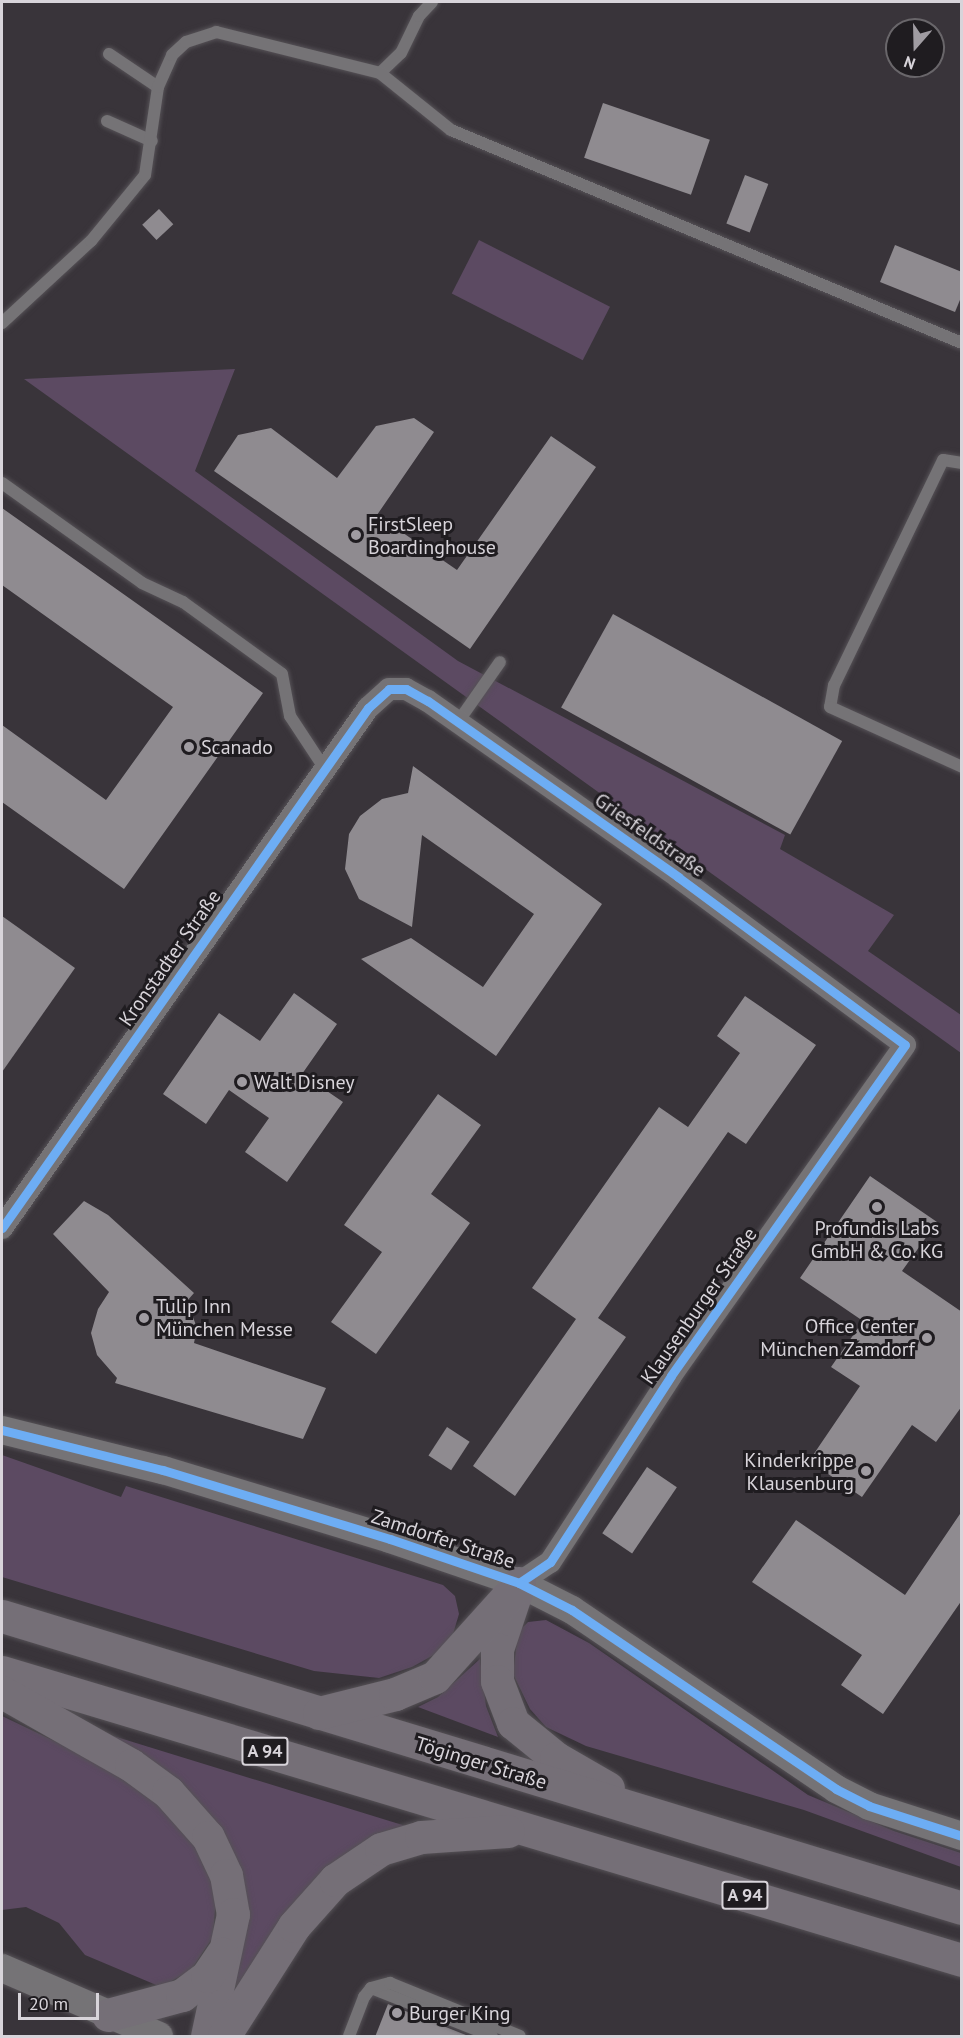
<!DOCTYPE html>
<html>
<head>
<meta charset="utf-8">
<style>
	body { margin:0 }
	#map { position:relative; width:963px; height:2038px; overflow:hidden; background:#39343a; font-family:"PT Sans",sans-serif }
	div>[style] { position:absolute }
	.green>* { inset:0; background:#5c4a62; transform-origin:0 0 }
	.building>* { inset:0; background:#8f8b90; transform-origin:0 0 }
	.roads { filter:drop-shadow(0 0 2px #555156) drop-shadow(0 0 2px #555156) }
	.service>* { height:12px; margin:-6px; padding:0 6px; transform-origin:6px; border-radius:6px; background:#757376 }
	.minor>* { height:22px; margin:-11px; padding:0 11px; transform-origin:11px; border-radius:11px; background:#757376 }
	.tertiary>* { height:28px; margin:-14px; padding:0 14px; transform-origin:14px; border-radius:14px; background:#757376 }
	.motorway>* { height:33px; margin:-16.5px; padding:0 16.5px; transform-origin:16.5px; border-radius:16.5px; background:#756f77 }
	.cycleway>* { height:9px; margin:-4.5px; padding:0 4.5px; transform-origin:4.5px; border-radius:4.5px; background:#6dadf4 }
	.dots>* { width:16px; height:16px; translate:-50% -50%; box-sizing:border-box; border:3px solid #1f1c20; border-radius:50% }
	span { translate:-50% -50%; white-space:nowrap; text-align:center; line-height:1.15; -webkit-text-stroke:6px #1f1c20; paint-order:stroke }
	.shield-label span { padding:2px 4px; background:#1f1c20; border:2px solid; border-radius:4px; -webkit-text-stroke-width:0 }
	.shield-label { font-size:18px; color:#d8d4da; font-weight:700 }
	.poi-label { font-size:20px; color:#d8d4da }
	.left { translate:0 -50%; text-align:left }
	.right { translate:-100% -50%; text-align:right }
	.street-label { font-size:20px; color:#d8d4da }
	.frame { position:absolute; inset:0; border:3px solid #d8d4da; pointer-events:none }
	.north { position:absolute; left:885px; top:18px; width:60px; height:60px; box-sizing:border-box; background:#1f1c20; border:2px solid #69666a; border-radius:50%; rotate:200deg; font-size:16px; font-weight:700; line-height:24px; text-align:center; color:#d8d4da }
	.north::after { content:''; display:block; margin:auto; width:21px; height:27px; background:#a09ca2; clip-path:polygon(50% 0,100% 100%,50% 72%,0 100%) }
	.scale { position:absolute; left:18px; top:1993px; width:81px; height:27px; box-sizing:border-box; border:3px solid #d8d4da; border-top:0; padding-left:8px; font-size:18px; line-height:21px; white-space:nowrap; color:#d8d4da; -webkit-text-stroke:4px #1f1c20; paint-order:stroke }
</style>
</head>
<body>
<div id="map">
	<div class="green">
		<div style="left:479px;top:240px;width:147px;height:60px;rotate:27deg"></div>
		<div style="clip-path:polygon(235px 369px,195px 471px,458px 661px,785px 835px,780px 849px,894px 915px,868px 951px,961px 1015px,961px 1053px,24px 379px)"></div>
		<div style="clip-path:polygon(2px 1455px,121px 1497px,126px 1486px,443px 1585px,455px 1596px,459px 1614px,453px 1634px,441px 1651px,412px 1667px,379px 1678px,314px 1671px,2px 1577px)"></div>
		<div style="clip-path:polygon(546px 1620px,589px 1643px,808px 1795px,894px 1831px,961px 1853px,961px 1867px,804px 1810px,586px 1746px,546px 1727px,530px 1709px,513px 1674px,518px 1632px,528px 1622px)"></div>
		<div style="clip-path:polygon(480px 1659px,486px 1706px,498px 1737px,418px 1707px,438px 1697px)"></div>
		<div style="clip-path:polygon(2px 1716px,109px 1767px,164px 1808px,202px 1854px,216px 1897px,213px 1937px,191px 1970px,161px 1987px,85px 1955px,59px 1923px,26px 1907px,2px 1910px)"></div>
		<div style="clip-path:polygon(110px 1735px,409px 1827px,219px 2014px,241px 1954px,247px 1916px,218px 1830px,196px 1799px)"></div>
	</div>
	<div class="building">
		<div style="left:603px;top:103px;width:113px;height:58px;rotate:19deg"></div>
		<div style="left:745px;top:175px;width:25px;height:52px;rotate:21deg"></div>
		<div style="left:159px;top:209px;width:21px;height:23px;rotate:47deg"></div>
		<div style="clip-path:polygon(895px 245px,962px 272px,962px 295px,955px 312px,880px 282px)"></div>
		<div style="clip-path:polygon(414px 418px,434px 432px,377px 515px,457px 570px,551px 436px,596px 467px,470px 649px,214px 471px,238px 435px,271px 428px,337px 478px,376px 426px)"></div>
		<div style="clip-path:polygon(2px 508px,263px 693px,124px 889px,2px 802px,2px 725px,106px 800px,173px 707px,2px 585px)"></div>
		<div style="left:613px;top:614px;width:262px;height:107px;rotate:29deg"></div>
		<div style="clip-path:polygon(413px 766px,602px 904px,496px 1056px,361px 959px,411px 938px,483px 987px,534px 914px,422px 835px,412px 927px,359px 899px,345px 869px,349px 834px,360px 816px,382px 799px,408px 793px)"></div>
		<div style="clip-path:polygon(2px 916px,75px 968px,2px 1072px)"></div>
		<div style="clip-path:polygon(294px 993px,337px 1024px,302px 1074px,343px 1102px,287px 1182px,245px 1152px,269px 1118px,229px 1090px,206px 1124px,163px 1094px,219px 1013px,260px 1041px)"></div>
		<div style="clip-path:polygon(745px 996px,816px 1045px,746px 1144px,728px 1132px,598px 1318px,626px 1337px,515px 1496px,473px 1466px,576px 1319px,532px 1288px,659px 1107px,688px 1127px,740px 1053px,717px 1036px)"></div>
		<div style="clip-path:polygon(438px 1094px,481px 1125px,431px 1194px,470px 1223px,376px 1354px,331px 1322px,382px 1252px,344px 1225px)"></div>
		<div style="clip-path:polygon(870px 1176px,937px 1222px,902px 1271px,962px 1312px,962px 1406px,936px 1442px,912px 1425px,862px 1497px,809px 1461px,860px 1386px,831px 1367px,863px 1321px,800px 1278px)"></div>
		<div style="clip-path:polygon(84px 1201px,108px 1215px,194px 1293px,187px 1301px,197px 1328px,194px 1343px,326px 1388px,303px 1439px,115px 1383px,117px 1378px,97px 1355px,91px 1333px,98px 1309px,109px 1292px,53px 1234px)"></div>
		<div style="left:447px;top:1427px;width:27px;height:34px;rotate:33deg"></div>
		<div style="left:647px;top:1467px;width:36px;height:80px;rotate:34deg"></div>
		<div style="clip-path:polygon(962px 1511px,962px 1600px,883px 1714px,841px 1685px,862px 1655px,752px 1582px,796px 1520px,905px 1595px)"></div>
		<div style="clip-path:polygon(388px 2004px,466px 2035px,466px 2037px,375px 2037px)"></div>
	</div>
	<div class="roads">
		<div class="service">
			<div style="left:109px;top:54px;width:59px;rotate:34deg"></div>
			<div style="left:380px;top:73px;width:29px;rotate:-44deg"></div>
			<div style="left:401px;top:53px;width:41px;rotate:-64.1deg"></div>
			<div style="left:419px;top:16px;width:19px;rotate:-47deg"></div>
			<div style="left:107px;top:121px;width:49px;rotate:24deg"></div>
			<div style="left:2px;top:323px;width:121px;rotate:-42.7deg"></div>
			<div style="left:91px;top:241px;width:85px;rotate:-50.7deg"></div>
			<div style="left:145px;top:175px;width:89px;rotate:-81.6deg"></div>
			<div style="left:158px;top:87px;width:35px;rotate:-66deg"></div>
			<div style="left:172px;top:55px;width:19px;rotate:-43deg"></div>
			<div style="left:186px;top:42px;width:32px;rotate:-18deg"></div>
			<div style="left:216px;top:32px;width:169px;rotate:14deg"></div>
			<div style="left:380px;top:73px;width:91px;rotate:38.8deg"></div>
			<div style="left:451px;top:130px;width:554px;rotate:22.63deg"></div>
			<div style="left:962px;top:463px;width:19px;rotate:-171deg"></div>
			<div style="left:943px;top:460px;width:250px;rotate:115.8deg"></div>
			<div style="left:834px;top:685px;width:22px;rotate:100deg"></div>
			<div style="left:830px;top:707px;width:145px;rotate:24.4deg"></div>
			<div style="left:2px;top:483px;width:172px;rotate:35.5deg"></div>
			<div style="left:142px;top:583px;width:45px;rotate:24.9deg"></div>
			<div style="left:183px;top:602px;width:122px;rotate:36deg"></div>
			<div style="left:282px;top:674px;width:43px;rotate:79.2deg"></div>
			<div style="left:290px;top:716px;width:64px;rotate:56.6deg"></div>
			<div style="left:458px;top:722px;width:73px;rotate:-55deg"></div>
			<div style="left:371px;top:1988px;width:130px;rotate:21.6deg"></div>
			<div style="left:349px;top:2036px;width:42px;rotate:-69deg"></div>
			<div style="left:364px;top:1997px;width:11px;rotate:-52deg"></div>
			<div style="left:371px;top:1988px;width:20px;rotate:-15deg"></div>
			<div style="left:390px;top:1983px;width:140px;rotate:22.2deg"></div>
		</div>
		<div class="minor">
			<div style="left:2px;top:1228px;width:636px;rotate:-54.86deg"></div>
			<div style="left:368px;top:708px;width:28px;rotate:-42deg"></div>
			<div style="left:389px;top:689px;width:17px"></div>
			<div style="left:406px;top:689px;width:25px;rotate:29deg"></div>
			<div style="left:428px;top:701px;width:306px;rotate:35.1deg"></div>
			<div style="left:678px;top:877px;width:282px;rotate:36.5deg"></div>
			<div style="left:905px;top:1045px;width:405px;rotate:125.3deg"></div>
			<div style="left:671px;top:1376px;width:222px;rotate:123deg"></div>
			<div style="left:550px;top:1562px;width:37px;rotate:146deg"></div>
		</div>
		<div class="tertiary">
			<div style="left:2px;top:1430px;width:166px;rotate:14deg"></div>
			<div style="left:163px;top:1470px;width:237px;rotate:16.9deg"></div>
			<div style="left:390px;top:1539px;width:136px;rotate:18.8deg"></div>
			<div style="left:519px;top:1583px;width:59px;rotate:27deg"></div>
			<div style="left:572px;top:1610px;width:319px;rotate:34.1deg"></div>
			<div style="left:836px;top:1789px;width:37px;rotate:27deg"></div>
			<div style="left:869px;top:1806px;width:98px;rotate:17.9deg"></div>
			<div style="left:2px;top:1968px;width:171px;rotate:23.4deg"></div>
		</div>
		<div class="motorway">
			<div style="left:519px;top:1583px;width:70px;rotate:108.4deg"></div>
			<div style="left:497px;top:1649px;width:32px;rotate:90deg"></div>
			<div style="left:497px;top:1681px;width:45px;rotate:69.1deg"></div>
			<div style="left:513px;top:1723px;width:55px;rotate:39.1deg"></div>
			<div style="left:556px;top:1758px;width:60px;rotate:30deg"></div>
			<div style="left:2px;top:1616px;width:1003px;rotate:16.92deg"></div>
			<div style="left:2px;top:1672px;width:1002px;rotate:16.7deg"></div>
			<div style="left:2px;top:1692px;width:148px;rotate:29.5deg"></div>
			<div style="left:131px;top:1765px;width:46px;rotate:36.1deg"></div>
			<div style="left:168px;top:1792px;width:60px;rotate:48.4deg"></div>
			<div style="left:208px;top:1837px;width:42px;rotate:64.7deg"></div>
			<div style="left:226px;top:1875px;width:40px;rotate:80deg"></div>
			<div style="left:233px;top:1914px;width:125px;rotate:102deg"></div>
			<div style="left:319px;top:1713px;width:78px;rotate:-14deg"></div>
			<div style="left:395px;top:1694px;width:43px;rotate:-23deg"></div>
			<div style="left:435px;top:1677px;width:109px;rotate:-48deg"></div>
			<div style="left:108px;top:2015px;width:77px;rotate:-15.1deg"></div>
			<div style="left:182px;top:1995px;width:31px;rotate:-37deg"></div>
			<div style="left:207px;top:1976px;width:27px;rotate:-56deg"></div>
			<div style="left:224px;top:2036px;width:130px;rotate:-57.5deg"></div>
			<div style="left:294px;top:1926px;width:62px;rotate:-48.3deg"></div>
			<div style="left:335px;top:1880px;width:55px;rotate:-34deg"></div>
			<div style="left:381px;top:1849px;width:42px;rotate:-16.7deg"></div>
			<div style="left:421px;top:1837px;width:87px;rotate:-3.9deg"></div>
		</div>
	</div>
	<div class="cycleway">
		<div style="left:2px;top:1228px;width:636px;rotate:-54.86deg"></div>
		<div style="left:368px;top:708px;width:28px;rotate:-42deg"></div>
		<div style="left:389px;top:689px;width:17px"></div>
		<div style="left:406px;top:689px;width:25px;rotate:29deg"></div>
		<div style="left:428px;top:701px;width:306px;rotate:35.1deg"></div>
		<div style="left:678px;top:877px;width:282px;rotate:36.5deg"></div>
		<div style="left:905px;top:1045px;width:405px;rotate:125.3deg"></div>
		<div style="left:671px;top:1376px;width:222px;rotate:123deg"></div>
		<div style="left:550px;top:1562px;width:37px;rotate:146deg"></div>
		<div style="left:2px;top:1430px;width:166px;rotate:14deg"></div>
		<div style="left:163px;top:1470px;width:237px;rotate:16.9deg"></div>
		<div style="left:390px;top:1539px;width:136px;rotate:18.8deg"></div>
		<div style="left:519px;top:1583px;width:59px;rotate:27deg"></div>
		<div style="left:572px;top:1610px;width:319px;rotate:34.1deg"></div>
		<div style="left:836px;top:1789px;width:37px;rotate:27deg"></div>
		<div style="left:869px;top:1806px;width:98px;rotate:17.9deg"></div>
	</div>
	<div class="dots">
		<div style="left:356px;top:535px;background:#a09ca2"></div>
		<div style="left:189px;top:747px;background:#a09ca2"></div>
		<div style="left:242px;top:1082px;background:#a09ca2"></div>
		<div style="left:877px;top:1207px;background:#a09ca2"></div>
		<div style="left:144px;top:1318px;background:#a09ca2"></div>
		<div style="left:927px;top:1338px;background:#a09ca2"></div>
		<div style="left:866px;top:1471px;background:#a09ca2"></div>
		<div style="left:397px;top:2013px;background:#a09ca2"></div>
	</div>
	<div class="shield-label">
		<span style="left:265px;top:1751px">A 94</span>
		<span style="left:745px;top:1895px">A 94</span>
	</div>
	<div class="poi-label">
		<span class="left" style="left:368px;top:536px">FirstSleep<br>Boardinghouse</span>
		<span class="left" style="left:201px;top:747px">Scanado</span>
		<span class="left" style="left:254px;top:1082px">Walt Disney</span>
		<span style="left:877px;top:1240px">Profundis Labs<br>GmbH &amp; Co. KG</span>
		<span class="left" style="left:156px;top:1318px">Tulip Inn<br>München Messe</span>
		<span class="right" style="left:915px;top:1338px">Office Center<br>München Zamdorf</span>
		<span class="right" style="left:854px;top:1472px">Kinderkrippe<br>Klausenburg</span>
		<span class="left" style="left:409px;top:2013px">Burger King</span>
	</div>
	<div class="street-label">
		<span style="left:650px;top:835px;rotate:35deg">Griesfeldstraße</span>
		<span style="left:170px;top:958px;rotate:-55deg">Kronstadter Straße</span>
		<span style="left:699px;top:1306px;rotate:-55deg">Klausenburger Straße</span>
		<span style="left:443px;top:1539px;rotate:18deg">Zamdorfer Straße</span>
		<span style="left:481px;top:1763px;rotate:17deg">Töginger Straße</span>
	</div>
	<div class="frame"></div>
	<div class="north">N</div>
	<div class="scale">20 m</div>
</div>
</body>
</html>
